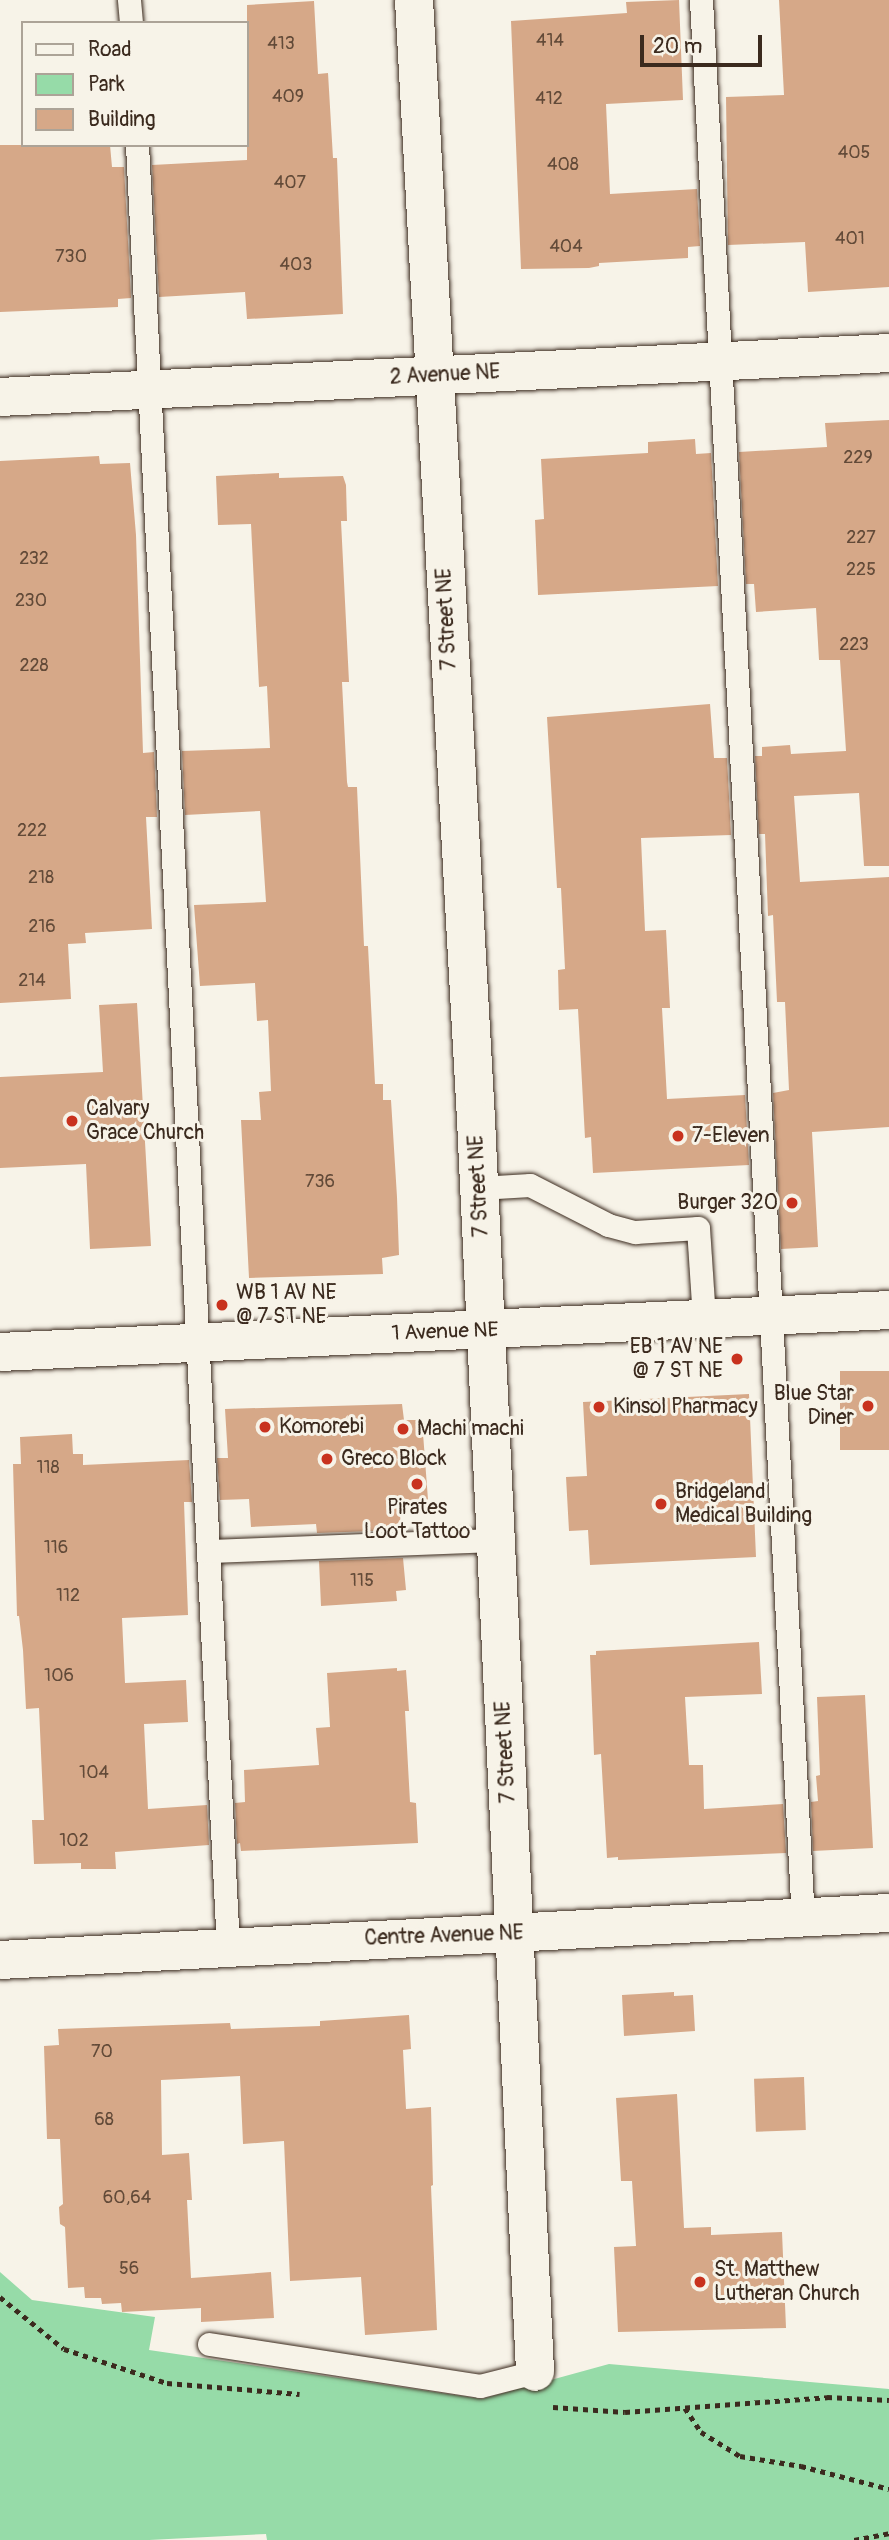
<!DOCTYPE html>
<html>
<head>
<meta charset="utf-8">
<style>
	body { margin:0 }
	#map { position:relative; width:889px; height:2540px; overflow:hidden; background:#f7f3e8; font-family:Pangolin,sans-serif }
	div>[style] { position:absolute }
	.green>* { inset:0; background:#96dba8 }
	.building>* { inset:0; background:#d6a888; transform-origin:0 0 }
	.path>* { height:4.5px; margin-top:-2.25px; transform-origin:0; background:repeating-linear-gradient(90deg,#3b2a1e 0 5px,transparent 0 10px) }
	.roads { filter:drop-shadow(0 0 2px #3b2a1e) drop-shadow(0 0 2px #3b2a1e) }
	.service>* { height:23px; margin:-11.5px; padding:0 11.5px; transform-origin:11.5px; border-radius:11.5px; background:#f7f3e8 }
	.minor>* { height:38px; margin:-19px; padding:0 19px; transform-origin:19px; border-radius:19px; background:#f7f3e8 }
	.tertiary>* { height:38px; margin:-19px; padding:0 19px; transform-origin:19px; border-radius:19px; background:#f7f3e8 }
	.dots>* { width:19px; height:19px; translate:-50% -50%; box-sizing:border-box; border:4px solid #f7f3e8; border-radius:50% }
	span { translate:-50% -50%; white-space:nowrap; text-align:center; line-height:1.15; -webkit-text-stroke:6px #f7f3e8; paint-order:stroke }
	.number-label { font-size:18px; color:#624a38 }
	.number-label span { -webkit-text-stroke-width:0 }
	.street-label { font-size:21px; color:#3b2a1e }
	.poi-label { font-size:21px; color:#3b2a1e }
	.left { translate:0 -50%; text-align:left }
	.right { translate:-100% -50%; text-align:right }
	.legend { position:absolute; left:21px; top:21px; width:228px; height:126px; box-sizing:border-box; background:#f7f3e8; border:2px solid #aca397; margin:0; padding:9px 12px; list-style:none; font-size:21px; color:#3b2a1e }
	.legend li { display:flex; align-items:center; gap:14px; height:35px }
	.legend b { width:35px; border:2px solid #aca397 }
	.scale { position:absolute; left:640px; top:35px; width:122px; height:32px; box-sizing:border-box; border:4px solid #3b2a1e; border-top:0; padding-left:9px; font-size:21px; line-height:24px; white-space:nowrap; color:#3b2a1e; -webkit-text-stroke:5px #f7f3e8; paint-order:stroke }
</style>
</head>
<body>
<div id="map">
	<div class="green">
		<div style="clip-path:polygon(0 2272px,32px 2300px,155px 2317px,149px 2350px,482px 2399px,609px 2364px,889px 2389px,889px 2540px,267px 2540px,266px 2534px,149px 2540px,0 2540px)"></div>
	</div>
	<div class="building">
		<div style="clip-path:polygon(679px 0,683px 100px,606px 104px,610px 194px,697px 189px,700px 246px,688px 247px,688px 258px,599px 263px,599px 266px,589px 268px,521px 269px,511px 21px,627px 13px,626px 2px)"></div>
		<div style="clip-path:polygon(779px 0,889px 0,889px 287px,808px 292px,805px 242px,728px 245px,726px 97px,784px 95px)"></div>
		<div style="clip-path:polygon(314px 1px,318px 74px,328px 73px,333px 158px,337px 158px,343px 314px,247px 319px,245px 292px,159px 297px,152px 165px,247px 160px,247px 5px)"></div>
		<div style="clip-path:polygon(0 145px,110px 145px,112px 167px,124px 167px,131px 298px,118px 299px,118px 307px,0 312px)"></div>
		<div style="clip-path:polygon(889px 420px,889px 866px,864px 866px,859px 793px,794px 796px,800px 882px,889px 877px,889px 1127px,812px 1132px,818px 1247px,781px 1249px,773px 1093px,789px 1090px,785px 1002px,777px 1002px,773px 915px,768px 916px,765px 834px,759px 834px,755px 756px,762px 756px,762px 747px,790px 745px,791px 754px,846px 751px,840px 660px,819px 660px,816px 608px,756px 612px,754px 584px,746px 584px,739px 452px,827px 447px,825px 423px)"></div>
		<div style="clip-path:polygon(695px 439px,696px 454px,711px 453px,718px 586px,538px 595px,535px 520px,544px 519px,541px 459px,648px 453px,648px 442px)"></div>
		<div style="clip-path:polygon(99px 456px,100px 464px,130px 463px,136px 535px,143px 753px,154px 752px,157px 817px,146px 817px,152px 929px,85px 933px,86px 943px,68px 944px,71px 999px,0 1003px,0 461px)"></div>
		<div style="clip-path:polygon(279px 473px,279px 478px,343px 476px,346px 485px,347px 521px,341px 521px,349px 682px,342px 682px,347px 782px,348px 787px,357px 787px,364px 946px,368px 946px,375px 1084px,383px 1084px,383px 1100px,391px 1100px,397px 1197px,399px 1255px,382px 1258px,383px 1274px,249px 1278px,241px 1120px,261px 1120px,259px 1092px,271px 1091px,268px 1020px,257px 1021px,255px 983px,200px 986px,194px 905px,266px 902px,260px 811px,185px 815px,182px 751px,270px 748px,267px 686px,259px 687px,251px 524px,218px 525px,216px 476px)"></div>
		<div style="clip-path:polygon(710px 704px,714px 758px,727px 758px,731px 835px,641px 838px,645px 931px,666px 930px,670px 1008px,662px 1008px,667px 1099px,745px 1095px,749px 1165px,593px 1173px,591px 1137px,585px 1138px,578px 1009px,559px 1010px,558px 970px,565px 969px,561px 888px,557px 888px,547px 717px)"></div>
		<div style="clip-path:polygon(137px 1003px,151px 1246px,90px 1249px,86px 1164px,0 1168px,0 1077px,103px 1072px,99px 1005px)"></div>
		<div style="left:889px;top:1371px;width:79px;height:49px;rotate:90deg"></div>
		<div style="clip-path:polygon(749px 1394px,756px 1557px,590px 1565px,588px 1530px,569px 1531px,566px 1477px,587px 1476px,583px 1402px)"></div>
		<div style="clip-path:polygon(402px 1404px,404px 1420px,422px 1420px,429px 1513px,400px 1514px,401px 1530px,317px 1533px,316px 1524px,251px 1527px,249px 1499px,220px 1500px,217px 1458px,228px 1458px,225px 1409px)"></div>
		<div style="clip-path:polygon(72px 1434px,73px 1454px,83px 1454px,83px 1465px,189px 1460px,192px 1502px,184px 1502px,188px 1615px,122px 1618px,125px 1683px,186px 1680px,188px 1722px,144px 1724px,148px 1809px,207px 1805px,209px 1845px,115px 1852px,116px 1869px,81px 1869px,81px 1863px,34px 1864px,32px 1820px,44px 1820px,39px 1708px,26px 1709px,23px 1650px,19px 1616px,17px 1616px,13px 1464px,21px 1464px,20px 1437px)"></div>
		<div style="clip-path:polygon(403px 1558px,406px 1590px,396px 1591px,397px 1601px,321px 1606px,319px 1561px)"></div>
		<div style="clip-path:polygon(759px 1642px,762px 1694px,685px 1697px,689px 1765px,703px 1765px,704px 1809px,783px 1804px,786px 1853px,618px 1860px,618px 1857px,607px 1858px,601px 1754px,594px 1755px,590px 1655px,596px 1655px,596px 1651px)"></div>
		<div style="clip-path:polygon(397px 1668px,397px 1671px,406px 1670px,409px 1711px,405px 1711px,410px 1802px,416px 1803px,418px 1843px,241px 1851px,240px 1843px,237px 1844px,235px 1803px,245px 1802px,244px 1770px,319px 1765px,316px 1728px,330px 1727px,327px 1673px)"></div>
		<div style="clip-path:polygon(865px 1695px,873px 1848px,813px 1851px,811px 1802px,818px 1801px,816px 1776px,820px 1775px,817px 1697px)"></div>
		<div style="clip-path:polygon(674px 1992px,674px 1996px,693px 1995px,695px 2031px,624px 2036px,622px 1995px)"></div>
		<div style="clip-path:polygon(409px 2015px,411px 2049px,403px 2050px,406px 2109px,431px 2107px,433px 2185px,431px 2186px,437px 2330px,365px 2335px,361px 2277px,290px 2281px,284px 2141px,243px 2144px,240px 2076px,161px 2080px,162px 2155px,189px 2153px,192px 2200px,187px 2200px,191px 2278px,271px 2272px,274px 2318px,201px 2322px,201px 2308px,122px 2312px,121px 2303px,102px 2304px,101px 2298px,85px 2298px,84px 2287px,68px 2288px,65px 2227px,60px 2224px,59px 2207px,63px 2204px,60px 2139px,47px 2139px,44px 2046px,59px 2045px,58px 2029px,230px 2023px,231px 2029px,320px 2026px,320px 2021px)"></div>
		<div style="left:804px;top:2077px;width:53px;height:50px;rotate:88deg"></div>
		<div style="clip-path:polygon(677px 2094px,684px 2228px,711px 2227px,711px 2235px,782px 2232px,786px 2328px,618px 2332px,614px 2247px,636px 2246px,632px 2181px,621px 2181px,616px 2098px)"></div>
	</div>
	<div class="path">
		<div style="left:0;top:2297px;width:82px;rotate:39.1deg"></div>
		<div style="left:64px;top:2349px;width:108px;rotate:18.3deg"></div>
		<div style="left:167px;top:2383px;width:133px;rotate:4.7deg"></div>
		<div style="left:553px;top:2407px;width:72px;rotate:4deg"></div>
		<div style="left:625px;top:2412px;width:203px;rotate:-4.2deg"></div>
		<div style="left:827px;top:2397px;width:62px;rotate:2.8deg"></div>
		<div style="left:685px;top:2408px;width:29px;rotate:56deg"></div>
		<div style="left:701px;top:2432px;width:46px;rotate:31.6deg"></div>
		<div style="left:740px;top:2456px;width:62px;rotate:9.3deg"></div>
		<div style="left:801px;top:2466px;width:91px;rotate:14.6deg"></div>
		<div style="left:854px;top:2540px;width:36px;rotate:-11deg"></div>
	</div>
	<div class="roads">
		<div class="service">
			<div style="left:129px;top:0;width:23px;rotate:85deg"></div>
			<div style="left:701px;top:0;width:1921px;rotate:86.96deg"></div>
			<div style="left:137px;top:145px;width:1802px;rotate:87.11deg"></div>
			<div style="left:479px;top:1188px;width:51px;rotate:-3.4deg"></div>
			<div style="left:530px;top:1185px;width:88px;rotate:27.1deg"></div>
			<div style="left:608px;top:1225px;width:28px;rotate:15deg"></div>
			<div style="left:635px;top:1232px;width:63px;rotate:-3.6deg"></div>
			<div style="left:698px;top:1228px;width:91px;rotate:86.2deg"></div>
			<div style="left:209px;top:1551px;width:287px;rotate:-2.2deg"></div>
			<div style="left:209px;top:2344px;width:274px;rotate:8.8deg"></div>
			<div style="left:480px;top:2386px;width:57px;rotate:-14.3deg"></div>
		</div>
		<div class="minor">
			<div style="left:414px;top:0;width:1122px;rotate:86.83deg"></div>
			<div style="left:476px;top:1120px;width:1253px;rotate:87.3deg"></div>
			<div style="left:0;top:397px;width:890px;rotate:-2.83deg"></div>
			<div style="left:0;top:1960px;width:890px;rotate:-3.03deg"></div>
		</div>
		<div class="tertiary">
			<div style="left:0;top:1352px;width:890px;rotate:-2.7deg"></div>
		</div>
	</div>
	<div class="dots">
		<div style="left:72px;top:1121px;background:#c8321e"></div>
		<div style="left:678px;top:1136px;background:#c8321e"></div>
		<div style="left:792px;top:1203px;background:#c8321e"></div>
		<div style="left:222px;top:1305px;background:#c8321e"></div>
		<div style="left:737px;top:1359px;background:#c8321e"></div>
		<div style="left:868px;top:1406px;background:#c8321e"></div>
		<div style="left:599px;top:1407px;background:#c8321e"></div>
		<div style="left:265px;top:1427px;background:#c8321e"></div>
		<div style="left:403px;top:1429px;background:#c8321e"></div>
		<div style="left:327px;top:1459px;background:#c8321e"></div>
		<div style="left:417px;top:1484px;background:#c8321e"></div>
		<div style="left:661px;top:1504px;background:#c8321e"></div>
		<div style="left:700px;top:2282px;background:#c8321e"></div>
	</div>
	<div class="number-label">
		<span style="left:550px;top:41px">414</span>
		<span style="left:281px;top:44px">413</span>
		<span style="left:288px;top:97px">409</span>
		<span style="left:549px;top:99px">412</span>
		<span style="left:854px;top:153px">405</span>
		<span style="left:563px;top:165px">408</span>
		<span style="left:290px;top:183px">407</span>
		<span style="left:850px;top:239px">401</span>
		<span style="left:566px;top:247px">404</span>
		<span style="left:71px;top:257px">730</span>
		<span style="left:296px;top:265px">403</span>
		<span style="left:858px;top:458px">229</span>
		<span style="left:861px;top:538px">227</span>
		<span style="left:34px;top:559px">232</span>
		<span style="left:861px;top:570px">225</span>
		<span style="left:31px;top:601px">230</span>
		<span style="left:854px;top:645px">223</span>
		<span style="left:34px;top:666px">228</span>
		<span style="left:32px;top:831px">222</span>
		<span style="left:41px;top:878px">218</span>
		<span style="left:42px;top:927px">216</span>
		<span style="left:32px;top:981px">214</span>
		<span style="left:320px;top:1182px">736</span>
		<span style="left:48px;top:1468px">118</span>
		<span style="left:56px;top:1548px">116</span>
		<span style="left:362px;top:1581px">115</span>
		<span style="left:68px;top:1596px">112</span>
		<span style="left:59px;top:1676px">106</span>
		<span style="left:94px;top:1773px">104</span>
		<span style="left:74px;top:1841px">102</span>
		<span style="left:102px;top:2052px">70</span>
		<span style="left:104px;top:2120px">68</span>
		<span style="left:127px;top:2198px">60,64</span>
		<span style="left:129px;top:2269px">56</span>
	</div>
	<div class="street-label">
		<span style="left:445px;top:375px;rotate:-3deg">2 Avenue NE</span>
		<span style="left:447px;top:619px;rotate:-93deg">7 Street NE</span>
		<span style="left:479px;top:1186px;rotate:-93deg">7 Street NE</span>
		<span style="left:445px;top:1332px;rotate:-2deg">1 Avenue NE</span>
		<span style="left:506px;top:1752px;rotate:-93deg">7 Street NE</span>
		<span style="left:444px;top:1936px;rotate:-2deg">Centre Avenue NE</span>
	</div>
	<div class="poi-label">
		<span class="left" style="left:86px;top:1121px">Calvary<br>Grace Church</span>
		<span class="left" style="left:692px;top:1136px">7-Eleven</span>
		<span class="right" style="left:778px;top:1203px">Burger 320</span>
		<span class="left" style="left:236px;top:1305px">WB 1 AV NE<br>@ 7 ST NE</span>
		<span class="right" style="left:723px;top:1359px">EB 1 AV NE<br>@ 7 ST NE</span>
		<span class="right" style="left:854px;top:1406px">Blue Star<br>Diner</span>
		<span class="left" style="left:613px;top:1407px">Kinsol Pharmacy</span>
		<span class="left" style="left:279px;top:1427px">Komorebi</span>
		<span class="left" style="left:417px;top:1429px">Machi machi</span>
		<span class="left" style="left:341px;top:1459px">Greco Block</span>
		<span class="left" style="left:675px;top:1504px">Bridgeland<br>Medical Building</span>
		<span style="left:417px;top:1520px">Pirates<br>Loot Tattoo</span>
		<span class="left" style="left:714px;top:2282px">St. Matthew<br>Lutheran Church</span>
	</div>
	<ul class="legend">
	<li><b style="height:9px;background:#f7f3e8"></b>Road</li>
	<li><b style="height:19px;background:#96dba8"></b>Park</li>
	<li><b style="height:19px;background:#d6a888"></b>Building</li>
	</ul>
	<div class="scale">20 m</div>
</div>
</body>
</html>
